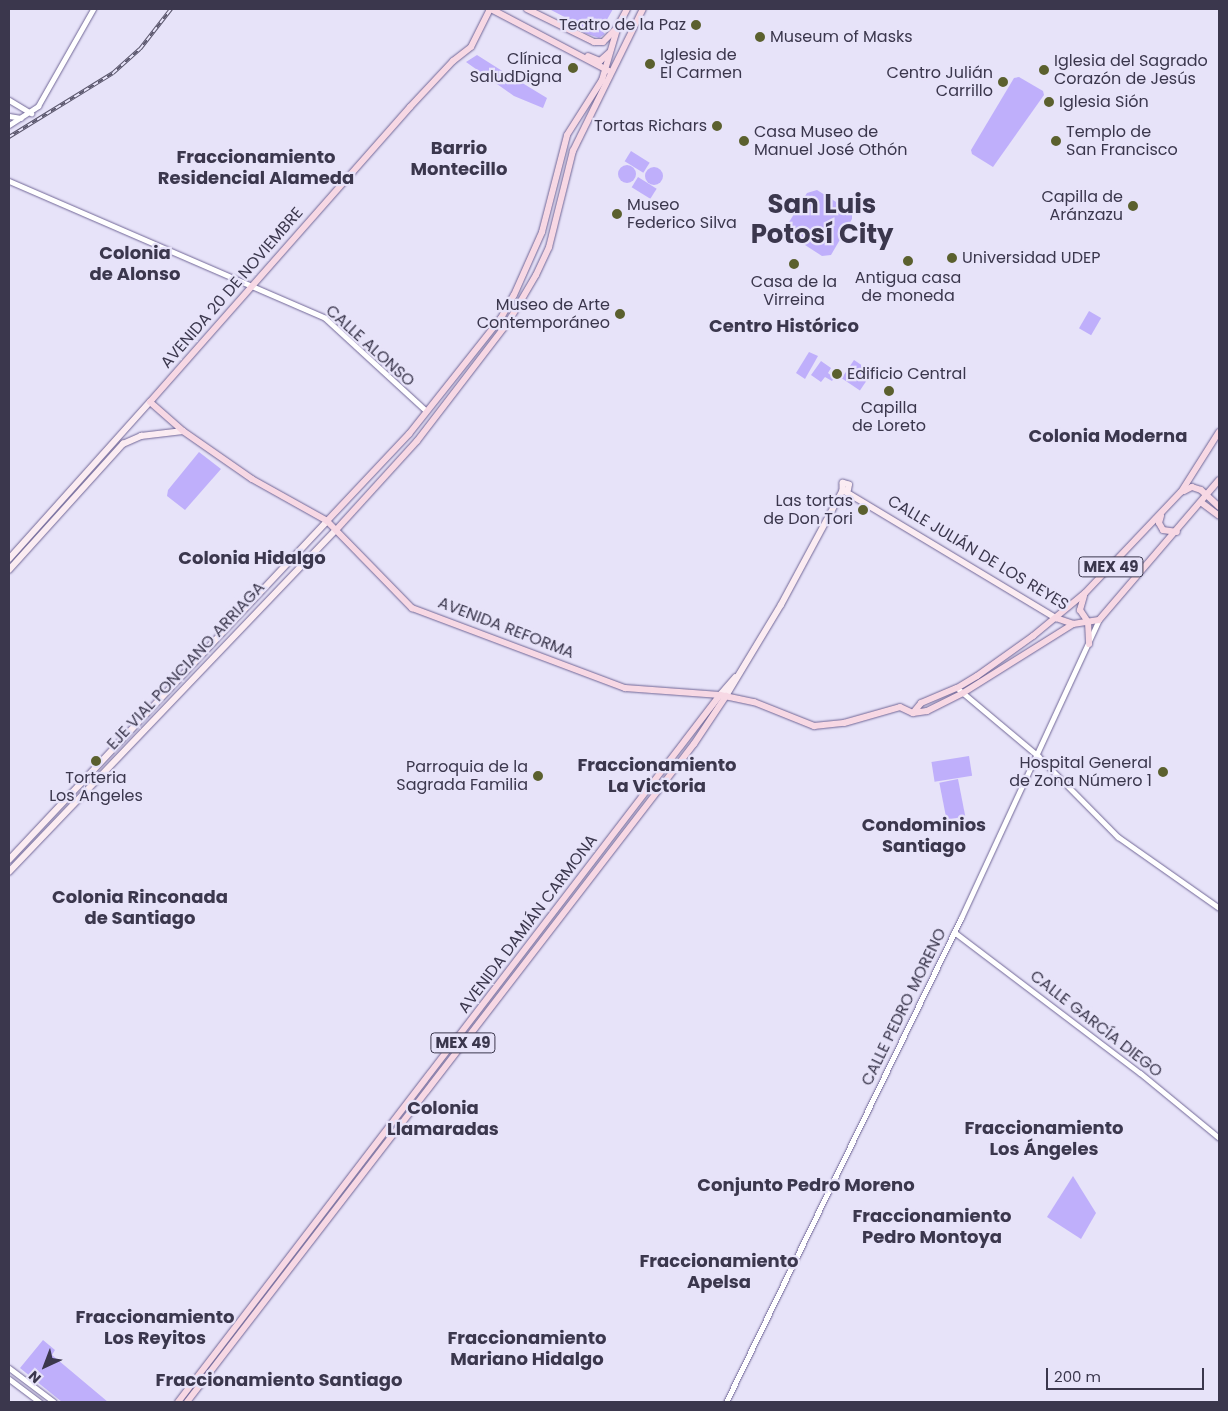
<!DOCTYPE html>
<html>
<head>
<meta charset="utf-8">
<style>
	body { margin:0 }
	#map { position:relative; width:1228px; height:1411px; overflow:hidden; background:#e7e3f9; font-family:Poppins,sans-serif }
	div>[style] { position:absolute }
	.green>* { inset:0; background:#bfaffb; transform-origin:0 0 }
	.round { border-radius:50% }
	.roads { filter:drop-shadow(0 0 1px #706696) drop-shadow(0 0 1px #706696) }
	.tertiary>* { height:5px; margin:-2.5px; padding:0 2.5px; transform-origin:2.5px; border-radius:2.5px; background:#fff }
	.secondary>* { height:5.5px; margin:-2.75px; padding:0 2.75px; transform-origin:2.75px; border-radius:2.75px; background:#fbecf2 }
	.primary>* { height:6px; margin:-3px; padding:0 3px; transform-origin:3px; border-radius:3px; background:#f7d8e4 }
	.rail>* { height:4px; margin-top:-2px; transform-origin:0; background:repeating-linear-gradient(90deg,#e7e3f9 0 5.5px,#5b576d 0 11px); box-sizing:border-box; border-block:1px solid #5b576d }
	.dots>* { width:14px; height:14px; translate:-50% -50%; box-sizing:border-box; border:2px solid #e7e3f9; border-radius:50% }
	span { translate:-50% -50%; white-space:nowrap; text-align:center; line-height:1.15; -webkit-text-stroke:4.5px #e7e3f9; paint-order:stroke }
	.shield-label span { padding:1px 4px; background:#e7e3f9; border:1px solid; border-radius:4px; -webkit-text-stroke-width:0 }
	.shield-label { font-size:15px; color:#3b374d; font-weight:700 }
	.poi-label { font-size:16px; color:#3b374d }
	.right { translate:-100% -50%; text-align:right }
	.left { translate:0 -50%; text-align:left }
	.street-label { font-size:16px; color:#3b374d }
	.neighbourhood-label { font-size:18px; color:#3b374d; font-weight:700 }
	.town-label { font-size:26px; color:#3b374d; font-weight:700 }
	.frame { position:absolute; inset:0; border:10px solid #3b374d; pointer-events:none }
	.north { position:absolute; left:20px; top:1341px; width:50px; height:50px; -webkit-text-stroke:4px #e7e3f9; paint-order:stroke; rotate:223deg; font-size:14px; font-weight:700; line-height:20px; text-align:center; color:#3b374d }
	.north::after { content:''; display:block; margin:auto; width:18px; height:22px; background:#3b374d; clip-path:polygon(50% 0,100% 100%,50% 72%,0 100%) }
	.scale { position:absolute; left:1046px; top:1368px; width:158px; height:22px; box-sizing:border-box; border:2px solid #3b374d; border-top:0; padding-left:6px; font-size:15px; line-height:18px; white-space:nowrap; color:#3b374d; -webkit-text-stroke:4px #e7e3f9; paint-order:stroke }
</style>
</head>
<body>
<div id="map">
	<div class="green">
		<div style="clip-path:polygon(542px 9px,613px 9px,601px 30px,605px 34px,599px 38px,582px 32px,582px 26px,551px 10px)"></div>
		<div style="clip-path:polygon(477px 55px,507px 74px,509px 84px,519px 81px,547px 98px,543px 108px,514px 96px,466px 62px)"></div>
		<div style="clip-path:polygon(1019px 77px,1043px 91px,1044px 95px,993px 167px,972px 154px,971px 150px,1014px 78px)"></div>
		<div style="left:631px;top:151px;width:22px;height:12px;rotate:32deg"></div>
		<div class="round" style="left:618px;top:165px;width:18px;height:18px"></div>
		<div class="round" style="left:645px;top:167px;width:18px;height:18px"></div>
		<div style="left:638px;top:177px;width:22px;height:12px;rotate:32deg"></div>
		<div style="clip-path:polygon(817px 190px,852px 212px,852px 219px,831px 255px,822px 256px,788px 234px,786px 227px,807px 193px)"></div>
		<div style="left:1089px;top:311px;width:14px;height:20px;rotate:30deg"></div>
		<div style="clip-path:polygon(809px 352px,818px 356px,805px 379px,796px 373px)"></div>
		<div style="left:854px;top:360px;width:22px;height:22px;rotate:34deg"></div>
		<div style="clip-path:polygon(821px 361px,831px 368px,828px 373px,834px 378px,832px 381px,825px 377px,821px 382px,811px 375px)"></div>
		<div style="clip-path:polygon(199px 452px,221px 469px,185px 510px,167px 496px,168px 490px)"></div>
		<div style="left:969px;top:756px;width:20px;height:38px;rotate:81deg"></div>
		<div style="left:958px;top:779px;width:38px;height:19px;rotate:79deg"></div>
		<div style="clip-path:polygon(1073px 1176px,1096px 1213px,1081px 1239px,1047px 1217px)"></div>
		<div style="clip-path:polygon(43px 1340px,55px 1350px,52px 1355px,108px 1402px,62px 1402px,20px 1368px)"></div>
	</div>
	<div class="roads">
		<div class="tertiary">
			<div style="left:9px;top:100px;width:26px;rotate:31deg"></div>
			<div style="left:9px;top:116px;width:12px;rotate:9deg"></div>
			<div style="left:9px;top:125px;width:35px;rotate:-33deg"></div>
			<div style="left:38px;top:106px;width:112px;rotate:-60.4deg"></div>
			<div style="left:9px;top:181px;width:344px;rotate:23.4deg"></div>
			<div style="left:325px;top:318px;width:137px;rotate:42.6deg"></div>
			<div style="left:957px;top:688px;width:106px;rotate:40deg"></div>
			<div style="left:1038px;top:756px;width:114px;rotate:45.4deg"></div>
			<div style="left:1118px;top:837px;width:123px;rotate:35.1deg"></div>
			<div style="left:954px;top:932px;width:233px;rotate:37.2deg"></div>
			<div style="left:1140px;top:1073px;width:102px;rotate:39.4deg"></div>
			<div style="left:9px;top:1368px;width:56px;rotate:37.1deg"></div>
			<div style="left:9px;top:1379px;width:39px;rotate:37deg"></div>
			<div style="left:726px;top:1402px;width:538px;rotate:-64.1deg"></div>
			<div style="left:961px;top:918px;width:328px;rotate:-65.2deg"></div>
		</div>
		<div class="secondary">
			<div style="left:848px;top:490px;width:5px;rotate:-79deg"></div>
			<div style="left:849px;top:485px;width:6px;rotate:-162deg"></div>
			<div style="left:843px;top:483px;width:7px;rotate:90deg"></div>
			<div style="left:843px;top:490px;width:249px;rotate:31deg"></div>
			<div style="left:9px;top:559px;width:211px;rotate:-48.1deg"></div>
			<div style="left:9px;top:570px;width:170px;rotate:-47.9deg"></div>
			<div style="left:123px;top:444px;width:20px;rotate:-24deg"></div>
			<div style="left:141px;top:436px;width:42px;rotate:-6.8deg"></div>
			<div style="left:720px;top:695px;width:23px;rotate:-49deg"></div>
			<div style="left:726px;top:696px;width:106px;rotate:-58.9deg"></div>
			<div style="left:781px;top:605px;width:131px;rotate:-61.7deg"></div>
			<div style="left:9px;top:860px;width:465px;rotate:-46.8deg"></div>
			<div style="left:9px;top:872px;width:473px;rotate:-46.3deg"></div>
		</div>
		<div class="primary">
			<div style="left:490px;top:9px;width:42px;rotate:116.6deg"></div>
			<div style="left:471px;top:47px;width:23px;rotate:142deg"></div>
			<div style="left:453px;top:61px;width:63px;rotate:133.1deg"></div>
			<div style="left:410px;top:107px;width:393px;rotate:131.4deg"></div>
			<div style="left:150px;top:402px;width:44px;rotate:41.3deg"></div>
			<div style="left:183px;top:431px;width:84px;rotate:34.8deg"></div>
			<div style="left:252px;top:479px;width:86px;rotate:29.2deg"></div>
			<div style="left:327px;top:521px;width:122px;rotate:45.7deg"></div>
			<div style="left:412px;top:608px;width:228px;rotate:20.6deg"></div>
			<div style="left:625px;top:688px;width:95px;rotate:4.2deg"></div>
			<div style="left:720px;top:695px;width:35px;rotate:12deg"></div>
			<div style="left:754px;top:702px;width:65px;rotate:21.8deg"></div>
			<div style="left:814px;top:726px;width:30px;rotate:-6deg"></div>
			<div style="left:844px;top:723px;width:58px;rotate:-15.9deg"></div>
			<div style="left:900px;top:707px;width:14px;rotate:25deg"></div>
			<div style="left:913px;top:713px;width:14px;rotate:-8deg"></div>
			<div style="left:927px;top:711px;width:40px;rotate:-26.6deg"></div>
			<div style="left:963px;top:693px;width:130px;rotate:-32.1deg"></div>
			<div style="left:491px;top:9px;width:133px;rotate:27.7deg"></div>
			<div style="left:527px;top:9px;width:75px;rotate:26.2deg"></div>
			<div style="left:594px;top:42px;width:9px"></div>
			<div style="left:603px;top:42px;width:17px;rotate:-45deg"></div>
			<div style="left:588px;top:56px;width:13px;rotate:23deg"></div>
			<div style="left:600px;top:61px;width:12px;rotate:-42deg"></div>
			<div style="left:1184px;top:491px;width:9px;rotate:-27deg"></div>
			<div style="left:1192px;top:487px;width:9px;rotate:18deg"></div>
			<div style="left:1201px;top:490px;width:25px;rotate:43deg"></div>
			<div style="left:1202px;top:503px;width:21px;rotate:37deg"></div>
			<div style="left:1161px;top:516px;width:7px;rotate:106deg"></div>
			<div style="left:1159px;top:523px;width:8px;rotate:60deg"></div>
			<div style="left:1163px;top:530px;width:14px;rotate:8deg"></div>
			<div style="left:327px;top:521px;width:120px;rotate:-46.7deg"></div>
			<div style="left:409px;top:434px;width:148px;rotate:-51.6deg"></div>
			<div style="left:501px;top:318px;width:26px;rotate:-61deg"></div>
			<div style="left:514px;top:295px;width:69px;rotate:-66deg"></div>
			<div style="left:542px;top:232px;width:100px;rotate:-75.5deg"></div>
			<div style="left:567px;top:135px;width:65px;rotate:-57.5deg"></div>
			<div style="left:602px;top:80px;width:56px;rotate:-73.5deg"></div>
			<div style="left:618px;top:26px;width:19px;rotate:-62deg"></div>
			<div style="left:336px;top:530px;width:120px;rotate:-47.7deg"></div>
			<div style="left:417px;top:441px;width:151px;rotate:-52.5deg"></div>
			<div style="left:509px;top:321px;width:53px;rotate:-59.6deg"></div>
			<div style="left:536px;top:275px;width:31px;rotate:-65deg"></div>
			<div style="left:549px;top:247px;width:99px;rotate:-76deg"></div>
			<div style="left:573px;top:151px;width:158px;rotate:-63.8deg"></div>
			<div style="left:1084px;top:596px;width:15px;rotate:106deg"></div>
			<div style="left:1080px;top:610px;width:14px;rotate:56deg"></div>
			<div style="left:1088px;top:622px;width:22px;rotate:87deg"></div>
			<div style="left:1056px;top:618px;width:18px;rotate:19deg"></div>
			<div style="left:1073px;top:624px;width:26px;rotate:-9deg"></div>
			<div style="left:1099px;top:620px;width:184px;rotate:-49.4deg"></div>
			<div style="left:913px;top:713px;width:13px;rotate:-51deg"></div>
			<div style="left:921px;top:703px;width:39px;rotate:-23deg"></div>
			<div style="left:957px;top:688px;width:23px;rotate:-31deg"></div>
			<div style="left:977px;top:676px;width:69px;rotate:-35.5deg"></div>
			<div style="left:1033px;top:636px;width:67px;rotate:-39.6deg"></div>
			<div style="left:1085px;top:593px;width:139px;rotate:-46.5deg"></div>
			<div style="left:1181px;top:492px;width:71px;rotate:-57.7deg"></div>
			<div style="left:178px;top:1402px;width:891px;rotate:-52.53deg"></div>
			<div style="left:187px;top:1402px;width:831px;rotate:-52.39deg"></div>
			<div style="left:694px;top:744px;width:58px;rotate:-56.3deg"></div>
		</div>
	</div>
	<div class="rail">
		<div style="left:9px;top:137px;width:122px;rotate:-31.6deg"></div>
		<div style="left:113px;top:73px;width:36px;rotate:-42deg"></div>
		<div style="left:140px;top:49px;width:51px;rotate:-52.2deg"></div>
	</div>
	<div class="dots">
		<div style="left:696px;top:25px;background:#5b602e"></div>
		<div style="left:760px;top:37px;background:#5b602e"></div>
		<div style="left:650px;top:64px;background:#5b602e"></div>
		<div style="left:573px;top:68px;background:#5b602e"></div>
		<div style="left:1044px;top:70px;background:#5b602e"></div>
		<div style="left:1003px;top:82px;background:#5b602e"></div>
		<div style="left:1049px;top:102px;background:#5b602e"></div>
		<div style="left:717px;top:126px;background:#5b602e"></div>
		<div style="left:744px;top:141px;background:#5b602e"></div>
		<div style="left:1056px;top:141px;background:#5b602e"></div>
		<div style="left:1133px;top:206px;background:#5b602e"></div>
		<div style="left:617px;top:214px;background:#5b602e"></div>
		<div style="left:952px;top:258px;background:#5b602e"></div>
		<div style="left:908px;top:261px;background:#5b602e"></div>
		<div style="left:794px;top:264px;background:#5b602e"></div>
		<div style="left:620px;top:314px;background:#5b602e"></div>
		<div style="left:837px;top:374px;background:#5b602e"></div>
		<div style="left:889px;top:391px;background:#5b602e"></div>
		<div style="left:863px;top:510px;background:#5b602e"></div>
		<div style="left:96px;top:761px;background:#5b602e"></div>
		<div style="left:1163px;top:772px;background:#5b602e"></div>
		<div style="left:538px;top:776px;background:#5b602e"></div>
	</div>
	<div class="shield-label">
		<span style="left:1111px;top:567px">MEX 49</span>
		<span style="left:463px;top:1043px">MEX 49</span>
	</div>
	<div class="poi-label">
		<span class="right" style="left:686px;top:25px">Teatro de la Paz</span>
		<span class="left" style="left:770px;top:37px">Museum of Masks</span>
		<span class="left" style="left:660px;top:64px">Iglesia de<br>El Carmen</span>
		<span class="right" style="left:562px;top:68px">Clínica<br>SaludDigna</span>
		<span class="left" style="left:1054px;top:70px">Iglesia del Sagrado<br>Corazón de Jesús</span>
		<span class="right" style="left:993px;top:82px">Centro Julián<br>Carrillo</span>
		<span class="left" style="left:1059px;top:102px">Iglesia Sión</span>
		<span class="right" style="left:707px;top:126px">Tortas Richars</span>
		<span class="left" style="left:754px;top:141px">Casa Museo de<br>Manuel José Othón</span>
		<span class="left" style="left:1066px;top:141px">Templo de<br>San Francisco</span>
		<span class="right" style="left:1123px;top:206px">Capilla de<br>Aránzazu</span>
		<span class="left" style="left:627px;top:214px">Museo<br>Federico Silva</span>
		<span class="left" style="left:962px;top:258px">Universidad UDEP</span>
		<span style="left:908px;top:287px">Antigua casa<br>de moneda</span>
		<span style="left:794px;top:291px">Casa de la<br>Virreina</span>
		<span class="right" style="left:610px;top:314px">Museo de Arte<br>Contemporáneo</span>
		<span class="left" style="left:847px;top:374px">Edificio Central</span>
		<span style="left:889px;top:417px">Capilla<br>de Loreto</span>
		<span class="right" style="left:853px;top:510px">Las tortas<br>de Don Tori</span>
		<span class="right" style="left:1152px;top:772px">Hospital General<br>de Zona Número 1</span>
		<span class="right" style="left:528px;top:776px">Parroquia de la<br>Sagrada Familia</span>
		<span style="left:96px;top:787px">Torteria<br>Los Angeles</span>
	</div>
	<div class="street-label">
		<span style="left:232px;top:288px;rotate:-49deg">AVENIDA 20 DE NOVIEMBRE</span>
		<span style="left:370px;top:346px;rotate:42deg">CALLE ALONSO</span>
		<span style="left:978px;top:553px;rotate:31deg">CALLE JULIÁN DE LOS REYES</span>
		<span style="left:506px;top:628px;rotate:21deg">AVENIDA REFORMA</span>
		<span style="left:186px;top:666px;rotate:-47deg">EJE VIAL PONCIANO ARRIAGA</span>
		<span style="left:528px;top:924px;rotate:-53deg">AVENIDA DAMIÁN CARMONA</span>
		<span style="left:904px;top:1007px;rotate:-64deg">CALLE PEDRO MORENO</span>
		<span style="left:1096px;top:1024px;rotate:38deg">CALLE GARCÍA DIEGO</span>
	</div>
	<div class="neighbourhood-label">
		<span style="left:459px;top:159px">Barrio<br>Montecillo</span>
		<span style="left:256px;top:168px">Fraccionamiento<br>Residencial Alameda</span>
		<span style="left:135px;top:264px">Colonia<br>de Alonso</span>
		<span style="left:784px;top:326px">Centro Histórico</span>
		<span style="left:1108px;top:436px">Colonia Moderna</span>
		<span style="left:252px;top:558px">Colonia Hidalgo</span>
		<span style="left:657px;top:776px">Fraccionamiento<br>La Victoria</span>
		<span style="left:924px;top:836px">Condominios<br>Santiago</span>
		<span style="left:140px;top:908px">Colonia Rinconada<br>de Santiago</span>
		<span style="left:443px;top:1119px">Colonia<br>Llamaradas</span>
		<span style="left:1044px;top:1139px">Fraccionamiento<br>Los Ángeles</span>
		<span style="left:806px;top:1185px">Conjunto Pedro Moreno</span>
		<span style="left:932px;top:1227px">Fraccionamiento<br>Pedro Montoya</span>
		<span style="left:719px;top:1272px">Fraccionamiento<br>Apelsa</span>
		<span style="left:155px;top:1328px">Fraccionamiento<br>Los Reyitos</span>
		<span style="left:527px;top:1349px">Fraccionamiento<br>Mariano Hidalgo</span>
		<span style="left:279px;top:1380px">Fraccionamiento Santiago</span>
	</div>
	<div class="town-label">
		<span style="left:822px;top:220px">San Luis<br>Potosí City</span>
	</div>
	<div class="frame"></div>
	<div class="north">N</div>
	<div class="scale">200 m</div>
</div>
</body>
</html>
